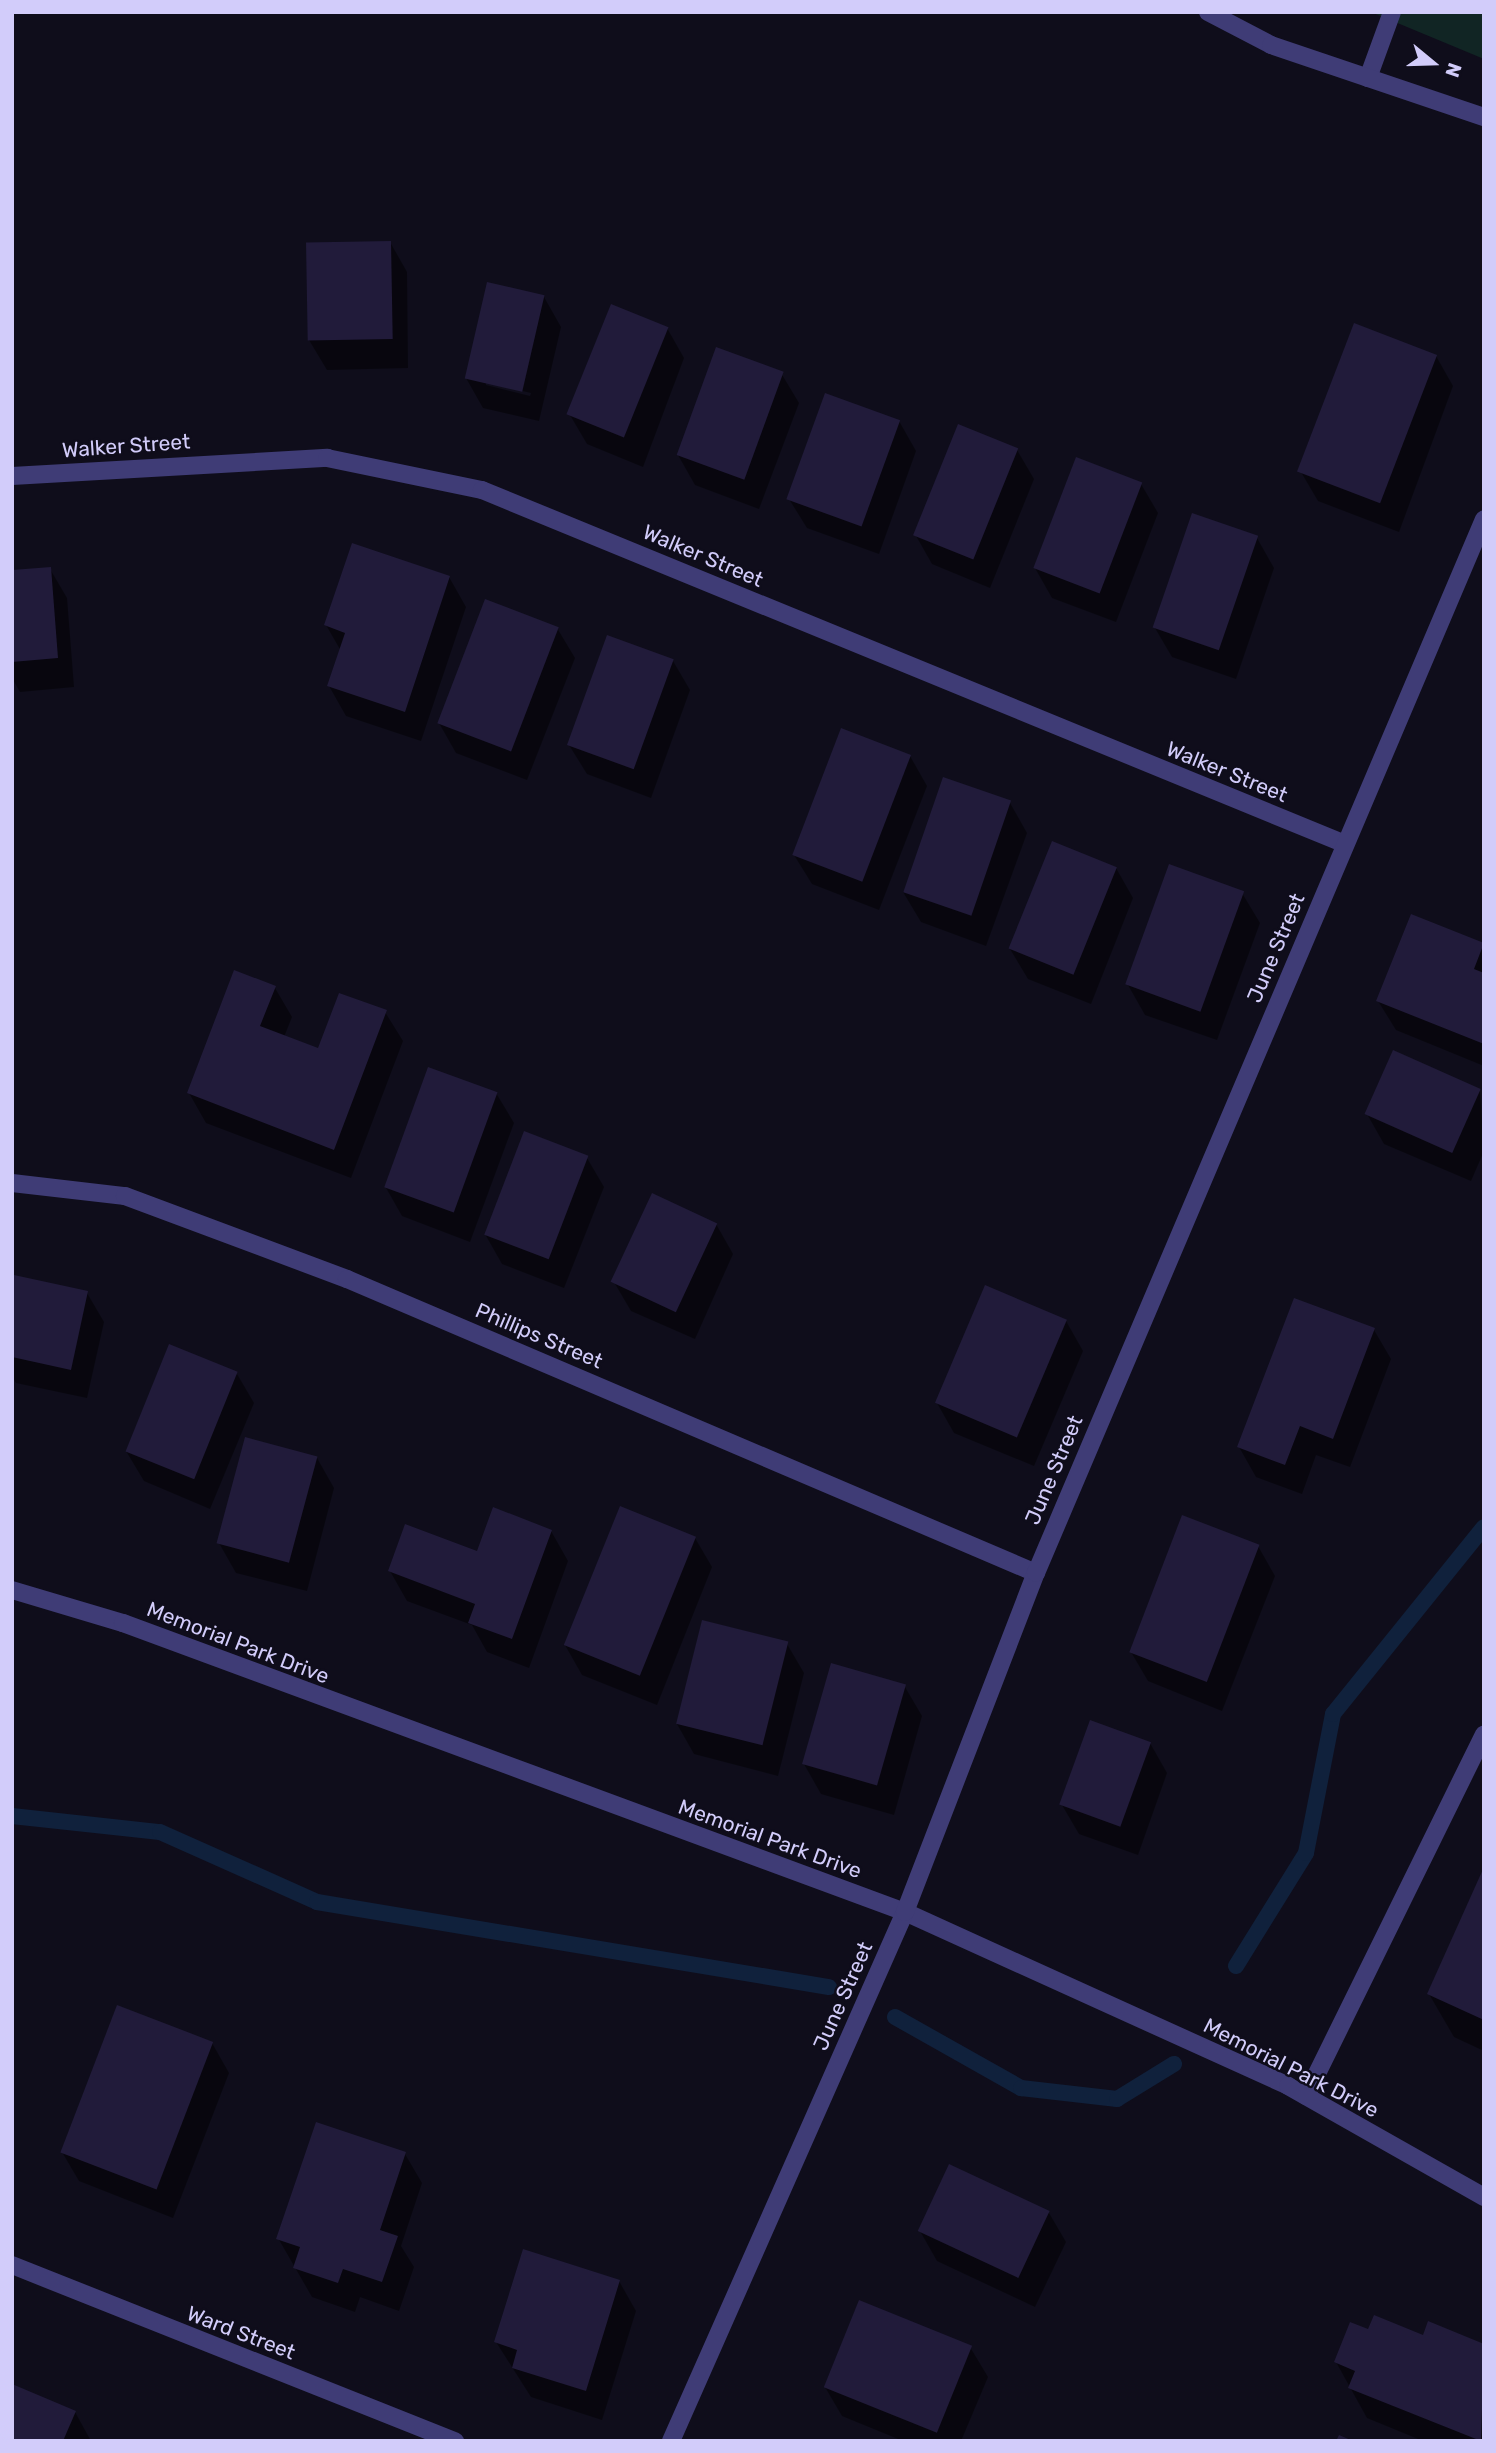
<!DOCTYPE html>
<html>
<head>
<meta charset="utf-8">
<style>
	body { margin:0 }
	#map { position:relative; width:1496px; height:2453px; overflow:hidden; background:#0f0d1b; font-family:Rubik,sans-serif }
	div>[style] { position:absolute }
	.green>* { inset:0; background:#112524 }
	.shadow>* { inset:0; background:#0007 }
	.stream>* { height:16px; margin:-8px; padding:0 8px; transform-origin:8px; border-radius:8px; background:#10213c }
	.building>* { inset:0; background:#211b3a; transform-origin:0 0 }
	.service>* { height:18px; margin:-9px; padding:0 9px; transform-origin:9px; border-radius:9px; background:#3f3c76 }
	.minor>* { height:18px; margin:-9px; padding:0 9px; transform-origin:9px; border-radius:9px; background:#3f3c76 }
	span { translate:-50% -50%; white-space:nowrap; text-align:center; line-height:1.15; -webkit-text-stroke:5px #0f0d1b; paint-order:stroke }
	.street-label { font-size:21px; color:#d2ccfa }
	.frame { position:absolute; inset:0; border:14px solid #d2ccfa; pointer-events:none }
	.north { position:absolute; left:1398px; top:28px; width:70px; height:70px; -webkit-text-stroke:5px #0f0d1b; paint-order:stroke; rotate:109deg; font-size:19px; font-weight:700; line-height:28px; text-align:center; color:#d2ccfa }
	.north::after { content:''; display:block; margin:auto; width:24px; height:32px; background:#d2ccfa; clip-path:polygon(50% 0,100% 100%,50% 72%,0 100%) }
</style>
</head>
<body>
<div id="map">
	<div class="green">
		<div style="clip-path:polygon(1371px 12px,1484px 12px,1484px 59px)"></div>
	</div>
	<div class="shadow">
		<div style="clip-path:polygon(390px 242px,407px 272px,408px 368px,327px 370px,309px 340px)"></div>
		<div style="clip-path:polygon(evenodd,544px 297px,561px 327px,539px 421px,483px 408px,466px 378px,544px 297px,486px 382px,531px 393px,530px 396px,486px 385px,486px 382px)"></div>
		<div style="clip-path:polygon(667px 328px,684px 358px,643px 467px,587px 444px,570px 415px)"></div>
		<div style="clip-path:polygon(1436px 356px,1453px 386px,1399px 532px,1318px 501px,1301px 472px)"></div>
		<div style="clip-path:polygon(781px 373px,799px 403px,759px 509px,695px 485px,678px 455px)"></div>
		<div style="clip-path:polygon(899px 421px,916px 451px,879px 554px,807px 528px,789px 499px)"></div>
		<div style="clip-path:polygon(1017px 450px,1034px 479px,990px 588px,932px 564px,915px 534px)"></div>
		<div style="clip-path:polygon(1141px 484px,1158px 513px,1116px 622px,1052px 598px,1035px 568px)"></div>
		<div style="clip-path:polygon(1257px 538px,1274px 568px,1236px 679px,1172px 657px,1155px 628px)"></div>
		<div style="clip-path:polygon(50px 569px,67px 598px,74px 687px,20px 692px,12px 678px,12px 572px)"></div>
		<div style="clip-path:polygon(449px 577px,466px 607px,421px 741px,346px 716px,329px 686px,341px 651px,326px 625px)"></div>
		<div style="clip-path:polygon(557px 628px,575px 658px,527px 780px,456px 753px,439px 723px)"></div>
		<div style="clip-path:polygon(673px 661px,690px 690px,651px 798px,587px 774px,569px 745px)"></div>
		<div style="clip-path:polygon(910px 756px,927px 786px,879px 910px,812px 884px,794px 855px)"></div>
		<div style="clip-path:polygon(1010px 803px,1027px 833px,986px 946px,921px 922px,903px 892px)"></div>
		<div style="clip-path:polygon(1116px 868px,1133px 898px,1091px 1004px,1028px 979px,1010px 949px)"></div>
		<div style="clip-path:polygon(1242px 893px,1260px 923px,1217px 1040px,1145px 1015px,1128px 985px)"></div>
		<div style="clip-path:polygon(1483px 945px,1484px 1066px,1396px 1030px,1378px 1001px)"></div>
		<div style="clip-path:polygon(275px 988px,292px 1017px,284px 1037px,319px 1050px,385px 1012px,403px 1041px,351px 1178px,206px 1123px,189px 1093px)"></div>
		<div style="clip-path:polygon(1480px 1090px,1484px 1151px,1471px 1181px,1384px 1144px,1367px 1114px)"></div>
		<div style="clip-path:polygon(496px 1093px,514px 1123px,470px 1242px,402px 1216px,385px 1186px)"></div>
		<div style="clip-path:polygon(587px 1158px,604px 1187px,564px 1288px,502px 1264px,485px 1234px)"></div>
		<div style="clip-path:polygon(716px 1224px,733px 1254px,695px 1339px,631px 1311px,614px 1282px)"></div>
		<div style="clip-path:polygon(15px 1277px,87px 1293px,104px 1322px,87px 1398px,16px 1383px,12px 1376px)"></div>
		<div style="clip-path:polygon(1066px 1321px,1083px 1351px,1034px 1466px,954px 1433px,937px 1403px)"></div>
		<div style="clip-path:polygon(1374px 1330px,1391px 1359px,1350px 1467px,1316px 1455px,1302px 1494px,1256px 1477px,1239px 1447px)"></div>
		<div style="clip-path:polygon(237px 1374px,254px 1403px,210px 1509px,144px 1481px,126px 1451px)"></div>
		<div style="clip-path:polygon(317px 1458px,334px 1488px,307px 1591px,236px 1573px,219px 1543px)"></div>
		<div style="clip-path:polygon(551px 1531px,568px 1561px,529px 1668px,487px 1652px,472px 1625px,407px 1601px,390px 1571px,478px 1553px)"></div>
		<div style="clip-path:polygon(695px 1538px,712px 1567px,657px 1705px,582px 1675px,565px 1645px)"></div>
		<div style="clip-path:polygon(1258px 1546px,1275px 1576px,1222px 1711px,1148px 1681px,1131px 1652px)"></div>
		<div style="clip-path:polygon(787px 1644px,804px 1673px,778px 1776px,694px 1754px,677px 1724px)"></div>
		<div style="clip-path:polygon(905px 1687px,922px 1716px,894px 1815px,821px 1794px,804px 1764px)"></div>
		<div style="clip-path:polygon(1150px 1743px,1167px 1773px,1138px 1855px,1079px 1834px,1062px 1805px)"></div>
		<div style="clip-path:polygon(1484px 1871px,1484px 2051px,1454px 2037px,1429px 1994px)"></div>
		<div style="clip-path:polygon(212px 2043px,229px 2073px,173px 2218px,79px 2181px,62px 2152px)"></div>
		<div style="clip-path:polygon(405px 2154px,422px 2183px,401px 2246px,414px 2267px,399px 2311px,360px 2297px,355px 2312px,312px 2297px,278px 2238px)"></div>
		<div style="clip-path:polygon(1049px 2213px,1066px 2242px,1035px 2307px,937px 2261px,920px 2231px)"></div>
		<div style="clip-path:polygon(619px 2281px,636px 2311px,602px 2420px,531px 2397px,496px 2342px)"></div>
		<div style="clip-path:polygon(1369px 2331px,1484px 2346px,1484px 2441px,1423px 2441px,1367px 2418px,1336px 2362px)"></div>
		<div style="clip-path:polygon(970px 2347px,988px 2377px,961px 2441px,903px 2441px,842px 2416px,825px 2387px)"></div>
		<div style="clip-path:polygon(75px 2412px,91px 2441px,12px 2441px)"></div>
	</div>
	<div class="stream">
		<div style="left:12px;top:1816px;width:149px;rotate:6.2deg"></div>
		<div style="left:160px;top:1832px;width:172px;rotate:24deg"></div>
		<div style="left:317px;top:1902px;width:519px;rotate:9.43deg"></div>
		<div style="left:1236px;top:1966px;width:133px;rotate:-58.2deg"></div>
		<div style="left:1306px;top:1853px;width:142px;rotate:-79deg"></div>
		<div style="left:1333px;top:1714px;width:240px;rotate:-51.1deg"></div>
		<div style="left:895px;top:2017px;width:145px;rotate:29.4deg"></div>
		<div style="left:1021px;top:2088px;width:97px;rotate:6.5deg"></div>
		<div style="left:1117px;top:2099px;width:67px;rotate:-31.6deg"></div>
	</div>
	<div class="building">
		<div style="left:391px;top:241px;width:98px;height:85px;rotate:89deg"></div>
		<div style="left:487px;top:282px;width:59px;height:99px;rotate:13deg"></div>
		<div style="left:611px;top:304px;width:62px;height:119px;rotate:22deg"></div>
		<div style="left:1354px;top:323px;width:89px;height:159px;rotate:21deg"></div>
		<div style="left:716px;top:347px;width:72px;height:115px;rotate:20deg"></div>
		<div style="left:825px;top:393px;width:80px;height:113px;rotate:20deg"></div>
		<div style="left:958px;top:424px;width:65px;height:120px;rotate:22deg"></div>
		<div style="left:1076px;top:457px;width:71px;height:119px;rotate:21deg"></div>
		<div style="left:1192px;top:513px;width:70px;height:121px;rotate:19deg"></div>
		<div style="clip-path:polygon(352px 543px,450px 576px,405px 712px,327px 686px,345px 633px,324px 625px)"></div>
		<div style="clip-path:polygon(51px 567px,58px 658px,12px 662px,12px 570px)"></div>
		<div style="left:485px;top:599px;width:79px;height:133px;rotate:21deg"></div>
		<div style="left:607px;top:635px;width:71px;height:117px;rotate:20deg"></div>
		<div style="left:841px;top:728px;width:75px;height:136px;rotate:21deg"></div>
		<div style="left:943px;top:777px;width:72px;height:122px;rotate:19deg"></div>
		<div style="left:1052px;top:841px;width:70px;height:116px;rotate:22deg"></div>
		<div style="left:1169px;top:864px;width:80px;height:128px;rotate:20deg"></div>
		<div style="clip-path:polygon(1411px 914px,1484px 943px,1474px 969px,1484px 973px,1484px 1044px,1376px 1001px)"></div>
		<div style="clip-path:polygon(234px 970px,276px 986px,260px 1026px,318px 1048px,339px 993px,387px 1010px,334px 1150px,187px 1093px)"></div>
		<div style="left:1393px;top:1050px;width:96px;height:70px;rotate:24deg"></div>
		<div style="left:428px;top:1067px;width:74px;height:128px;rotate:20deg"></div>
		<div style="left:524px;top:1131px;width:69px;height:111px;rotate:21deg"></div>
		<div style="left:652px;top:1193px;width:72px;height:98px;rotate:25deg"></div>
		<div style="clip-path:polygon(14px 1275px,88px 1291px,71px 1370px,12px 1357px)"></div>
		<div style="left:985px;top:1285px;width:89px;height:128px;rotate:23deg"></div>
		<div style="clip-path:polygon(1294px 1298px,1375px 1328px,1333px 1439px,1300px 1426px,1285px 1465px,1237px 1447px)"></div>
		<div style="left:169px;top:1344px;width:74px;height:116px;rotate:22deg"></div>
		<div style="left:245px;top:1437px;width:75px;height:110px;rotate:15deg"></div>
		<div style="left:620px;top:1506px;width:82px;height:150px;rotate:22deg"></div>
		<div style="clip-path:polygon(493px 1507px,552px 1530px,512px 1639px,468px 1623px,475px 1604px,388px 1571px,405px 1524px,477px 1551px)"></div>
		<div style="left:1182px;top:1515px;width:83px;height:147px;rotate:21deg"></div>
		<div style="left:702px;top:1620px;width:89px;height:107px;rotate:14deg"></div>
		<div style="left:831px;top:1663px;width:78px;height:105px;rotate:16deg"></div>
		<div style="left:1090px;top:1720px;width:65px;height:90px;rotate:20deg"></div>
		<div style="clip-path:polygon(1484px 1867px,1484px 2020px,1427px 1994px)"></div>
		<div style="left:117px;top:2005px;width:103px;height:158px;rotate:21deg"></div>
		<div style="clip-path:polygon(316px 2122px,406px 2152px,380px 2230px,398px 2236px,382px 2282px,343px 2269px,338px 2283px,293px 2268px,300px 2247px,276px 2239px)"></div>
		<div style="left:949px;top:2164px;width:111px;height:74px;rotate:25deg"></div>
		<div style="clip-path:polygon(523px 2249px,620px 2280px,586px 2391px,512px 2368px,517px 2350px,494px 2342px)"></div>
		<div style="left:859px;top:2300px;width:122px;height:94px;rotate:22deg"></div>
		<div style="clip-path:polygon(1374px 2315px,1423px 2335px,1428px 2321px,1484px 2344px,1481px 2441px,1348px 2388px,1355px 2371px,1334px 2362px,1350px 2322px,1368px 2329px)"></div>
		<div style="clip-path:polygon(12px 2384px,76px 2411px,63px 2441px,12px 2441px)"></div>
		<div style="clip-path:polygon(1339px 2435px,1353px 2441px,1336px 2441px)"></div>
	</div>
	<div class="service">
		<div style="left:1368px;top:78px;width:70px;rotate:-70deg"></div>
		<div style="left:1306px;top:2096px;width:403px;rotate:-63.8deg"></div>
	</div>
	<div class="minor">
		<div style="left:1208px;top:12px;width:71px;rotate:27.6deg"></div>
		<div style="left:1271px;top:45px;width:225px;rotate:18.7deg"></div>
		<div style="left:12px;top:476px;width:316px;rotate:-3.3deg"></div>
		<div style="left:327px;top:458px;width:158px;rotate:11.7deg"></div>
		<div style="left:482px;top:490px;width:933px;rotate:22.3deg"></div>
		<div style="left:12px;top:1183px;width:114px;rotate:6.6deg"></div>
		<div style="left:125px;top:1196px;width:237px;rotate:20.5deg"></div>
		<div style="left:347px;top:1279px;width:749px;rotate:23.11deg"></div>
		<div style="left:12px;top:1590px;width:116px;rotate:16.6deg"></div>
		<div style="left:123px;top:1623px;width:834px;rotate:20.28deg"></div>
		<div style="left:905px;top:1912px;width:421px;rotate:24.4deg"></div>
		<div style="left:1288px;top:2086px;width:225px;rotate:29.5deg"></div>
		<div style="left:12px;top:2265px;width:477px;rotate:21.7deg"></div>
		<div style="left:671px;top:2441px;width:578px;rotate:-66.14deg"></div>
		<div style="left:905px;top:1912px;width:363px;rotate:-68.9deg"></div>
		<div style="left:1036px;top:1573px;width:1145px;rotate:-66.97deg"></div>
	</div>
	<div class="street-label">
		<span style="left:126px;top:446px;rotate:-4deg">Walker Street</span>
		<span style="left:703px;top:556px;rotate:23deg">Walker Street</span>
		<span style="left:1227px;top:772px;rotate:22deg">Walker Street</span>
		<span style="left:1276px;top:948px;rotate:-67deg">June Street</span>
		<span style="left:539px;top:1336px;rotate:23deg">Phillips Street</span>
		<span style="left:1054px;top:1470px;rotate:-67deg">June Street</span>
		<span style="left:238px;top:1643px;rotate:21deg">Memorial Park Drive</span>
		<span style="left:770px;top:1839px;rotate:20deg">Memorial Park Drive</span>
		<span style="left:843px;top:1996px;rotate:-66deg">June Street</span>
		<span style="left:1291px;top:2068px;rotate:27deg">Memorial Park Drive</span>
		<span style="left:241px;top:2333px;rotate:21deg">Ward Street</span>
	</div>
	<div class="frame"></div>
	<div class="north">N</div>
</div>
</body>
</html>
